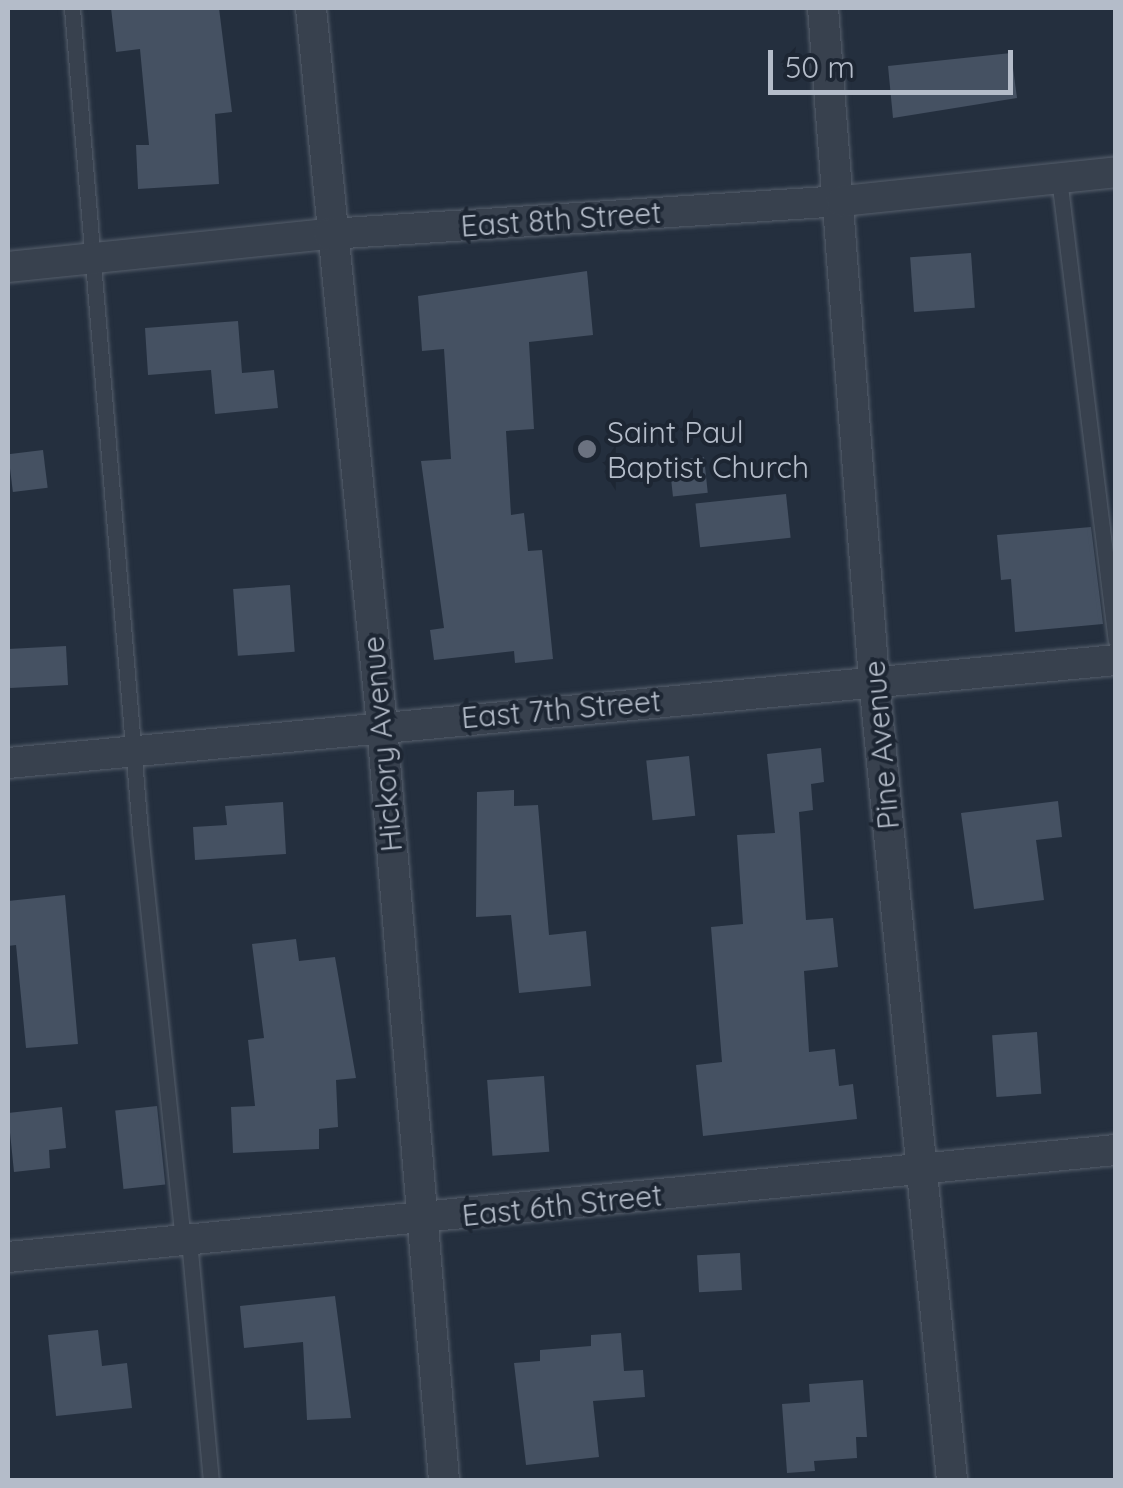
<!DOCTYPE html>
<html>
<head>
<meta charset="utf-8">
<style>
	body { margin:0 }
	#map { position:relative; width:1123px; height:1488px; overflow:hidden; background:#242f3e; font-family:Quicksand,sans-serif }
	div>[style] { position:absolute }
	.building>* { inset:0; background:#455162; transform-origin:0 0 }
	.roads { filter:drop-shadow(0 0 2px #565f6c) drop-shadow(0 0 2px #565f6c) }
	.service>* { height:15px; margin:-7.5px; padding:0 7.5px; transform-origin:7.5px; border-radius:7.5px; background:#38414e }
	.minor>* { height:30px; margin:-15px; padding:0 15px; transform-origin:15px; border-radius:15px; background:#38414e }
	.dots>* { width:28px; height:28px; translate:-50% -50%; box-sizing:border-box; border:5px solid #1d2633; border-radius:50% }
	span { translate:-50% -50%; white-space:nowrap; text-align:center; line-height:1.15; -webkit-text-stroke:8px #1d2633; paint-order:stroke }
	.street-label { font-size:30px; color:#b4bcc9 }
	.poi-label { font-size:30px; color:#b4bcc9 }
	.left { translate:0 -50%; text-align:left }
	.frame { position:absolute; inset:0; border:10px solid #b4bcc9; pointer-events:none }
	.scale { position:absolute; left:768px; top:50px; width:245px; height:45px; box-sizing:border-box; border:5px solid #b4bcc9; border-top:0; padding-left:12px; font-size:30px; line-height:35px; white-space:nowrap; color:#b4bcc9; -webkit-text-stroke:8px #1d2633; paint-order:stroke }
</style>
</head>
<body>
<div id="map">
	<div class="building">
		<div style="clip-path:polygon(111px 8px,219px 8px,232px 112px,215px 114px,219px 184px,138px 189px,136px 145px,149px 145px,140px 49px,116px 52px)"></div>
		<div style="clip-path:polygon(1011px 53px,1017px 98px,893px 118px,888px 66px)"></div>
		<div style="left:971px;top:253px;width:55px;height:61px;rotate:86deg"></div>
		<div style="clip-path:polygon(587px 271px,593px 335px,529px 342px,534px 429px,506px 431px,511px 515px,524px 513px,528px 551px,542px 550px,553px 659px,515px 663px,514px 651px,434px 660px,430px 630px,444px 628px,421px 461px,451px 459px,444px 349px,422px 351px,418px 296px)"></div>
		<div style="clip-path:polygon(238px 321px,242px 373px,274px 370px,278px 408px,215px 414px,211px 370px,148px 375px,145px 328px)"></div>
		<div style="left:43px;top:450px;width:38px;height:35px;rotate:83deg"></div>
		<div style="left:704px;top:457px;width:36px;height:35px;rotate:84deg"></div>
		<div style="left:786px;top:494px;width:44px;height:91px;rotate:84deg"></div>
		<div style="clip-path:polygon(1091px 527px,1103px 624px,1015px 632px,1011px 579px,1001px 580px,997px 535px)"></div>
		<div style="left:290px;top:585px;width:67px;height:57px;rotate:86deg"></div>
		<div style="left:66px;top:646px;width:39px;height:58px;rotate:87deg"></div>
		<div style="clip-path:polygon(821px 748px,824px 782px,811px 784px,813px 810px,799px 812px,806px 920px,833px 918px,838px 967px,804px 971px,809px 1052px,835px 1049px,839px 1086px,853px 1084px,857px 1119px,703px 1136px,696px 1065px,722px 1062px,711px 927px,743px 924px,737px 835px,775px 833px,767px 754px)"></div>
		<div style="left:689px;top:756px;width:60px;height:43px;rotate:84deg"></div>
		<div style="clip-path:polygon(514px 790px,514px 806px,538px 805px,549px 935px,586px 931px,591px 986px,519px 993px,511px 915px,476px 917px,477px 792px)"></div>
		<div style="clip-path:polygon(1058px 801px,1062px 837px,1036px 840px,1044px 900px,974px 909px,961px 813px)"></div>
		<div style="clip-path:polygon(283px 802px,286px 854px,195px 860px,193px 827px,227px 825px,225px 806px)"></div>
		<div style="clip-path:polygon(65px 895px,78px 1044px,26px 1048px,16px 945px,8px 946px,8px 901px)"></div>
		<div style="clip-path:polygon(296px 939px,299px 961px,335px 957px,356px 1078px,336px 1080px,338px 1127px,319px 1129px,319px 1149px,233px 1153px,231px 1107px,255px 1106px,248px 1040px,264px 1038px,252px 944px)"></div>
		<div style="left:1037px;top:1032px;width:62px;height:45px;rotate:86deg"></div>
		<div style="left:544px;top:1076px;width:76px;height:57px;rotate:86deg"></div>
		<div style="left:157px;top:1106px;width:79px;height:42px;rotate:84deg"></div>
		<div style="clip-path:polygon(62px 1107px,66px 1148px,49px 1150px,50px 1168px,14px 1172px,8px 1113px)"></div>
		<div style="left:740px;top:1253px;width:37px;height:43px;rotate:87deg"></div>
		<div style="clip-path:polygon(335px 1296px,351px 1418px,307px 1420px,303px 1342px,244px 1348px,240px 1306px)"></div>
		<div style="clip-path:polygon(98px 1330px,102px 1366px,127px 1363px,132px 1408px,56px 1416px,48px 1335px)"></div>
		<div style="clip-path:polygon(621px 1333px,624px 1371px,643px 1370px,645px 1397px,593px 1401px,599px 1457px,526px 1465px,514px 1363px,540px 1361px,540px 1350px,591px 1346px,591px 1335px)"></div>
		<div style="clip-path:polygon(863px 1380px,867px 1437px,856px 1437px,857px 1458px,814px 1461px,815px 1471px,787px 1473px,782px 1404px,810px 1402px,809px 1384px)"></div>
	</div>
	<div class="roads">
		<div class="service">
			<div style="left:72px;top:8px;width:827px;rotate:85.28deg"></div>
			<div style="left:140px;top:832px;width:411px;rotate:84deg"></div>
			<div style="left:1059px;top:178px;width:465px;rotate:83deg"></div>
			<div style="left:189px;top:1240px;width:241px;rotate:84.8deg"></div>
		</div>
		<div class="minor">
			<div style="left:311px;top:8px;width:722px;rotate:84.35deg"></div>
			<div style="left:382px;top:726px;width:757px;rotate:85.3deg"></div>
			<div style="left:823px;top:8px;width:674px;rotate:85.66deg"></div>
			<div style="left:874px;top:680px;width:804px;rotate:84.43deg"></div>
			<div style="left:8px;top:267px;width:323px;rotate:-5.9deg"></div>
			<div style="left:329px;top:234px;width:514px;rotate:-3.68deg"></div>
			<div style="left:842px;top:201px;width:276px;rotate:-6deg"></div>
			<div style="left:8px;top:763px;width:1113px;rotate:-5.31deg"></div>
			<div style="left:8px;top:1257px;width:1113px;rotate:-5.52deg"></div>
		</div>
	</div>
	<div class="dots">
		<div style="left:587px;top:449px;background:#6b7280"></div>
	</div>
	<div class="street-label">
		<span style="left:561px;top:219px;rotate:-4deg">East 8th Street</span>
		<span style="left:561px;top:709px;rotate:-5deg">East 7th Street</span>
		<span style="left:382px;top:744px;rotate:-95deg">Hickory Avenue</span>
		<span style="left:881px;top:745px;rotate:-95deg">Pine Avenue</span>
		<span style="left:562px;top:1205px;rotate:-6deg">East 6th Street</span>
	</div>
	<div class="poi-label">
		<span class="left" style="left:607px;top:449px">Saint Paul<br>Baptist Church</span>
	</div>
	<div class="frame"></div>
	<div class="scale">50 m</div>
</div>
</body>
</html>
